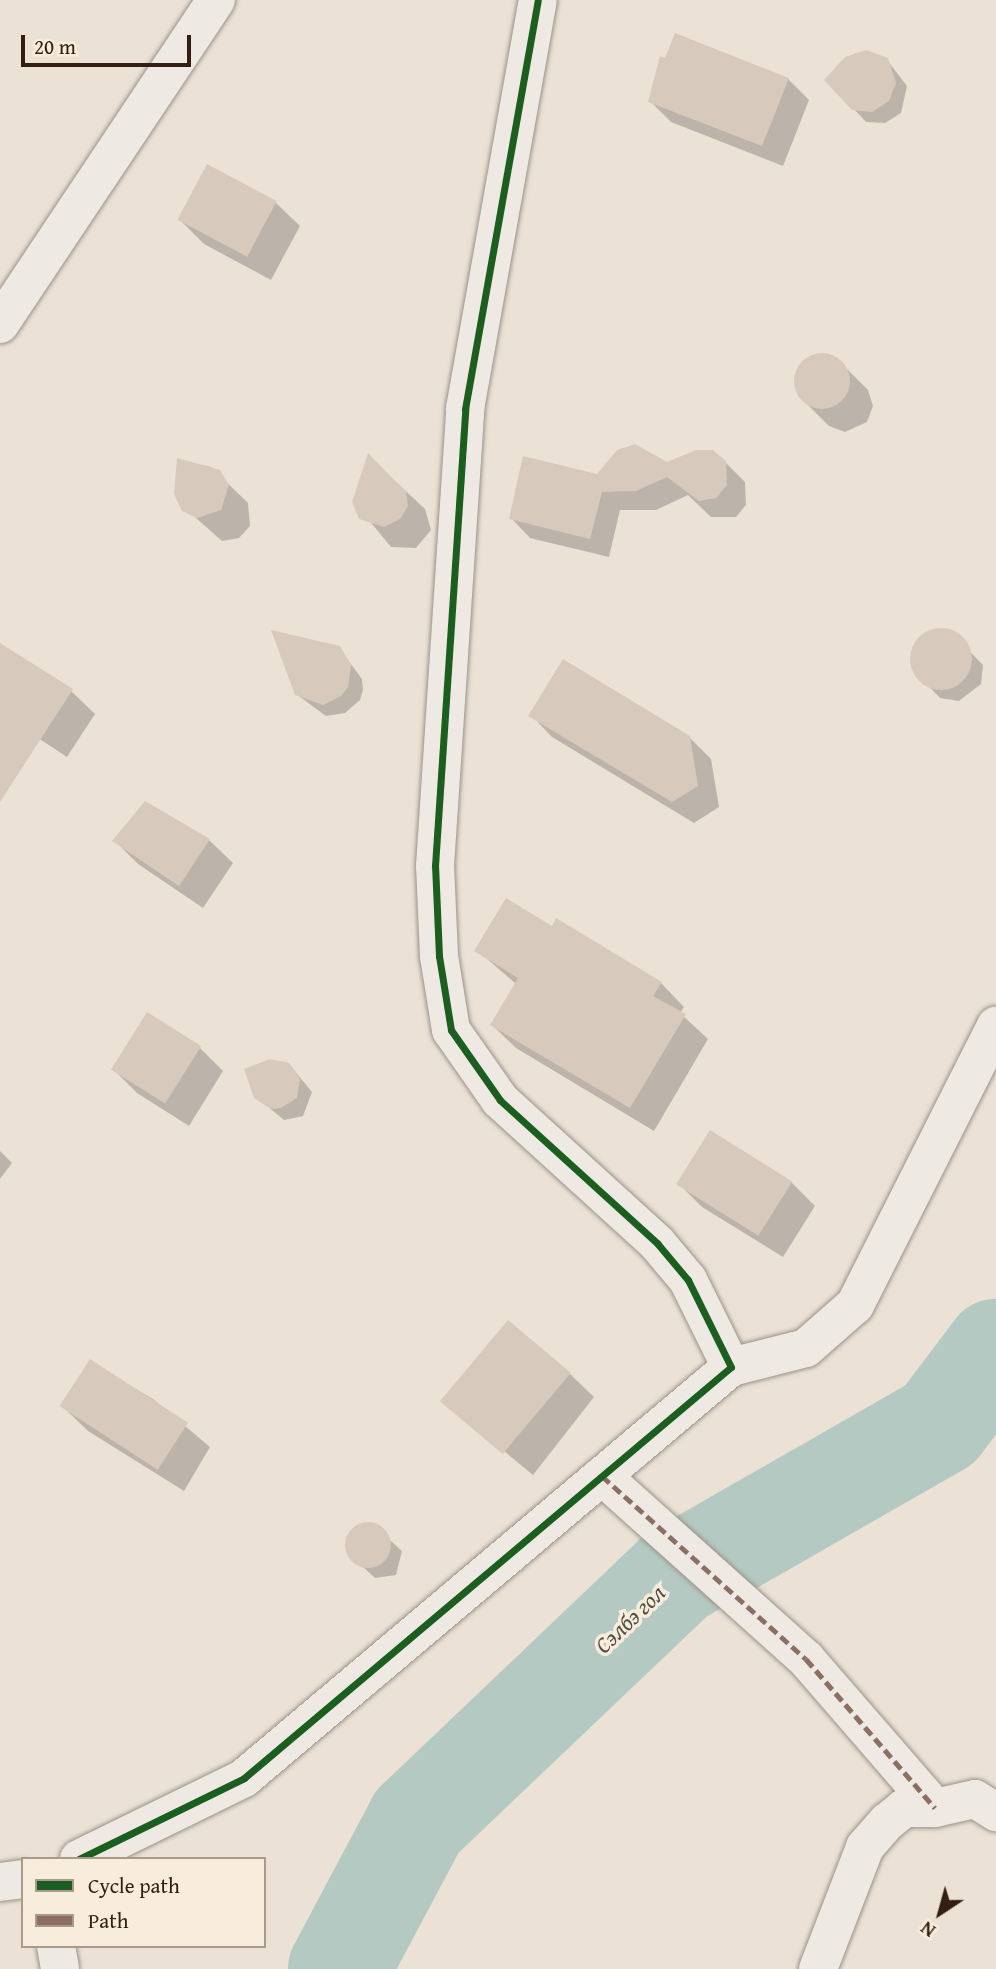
<!DOCTYPE html>
<html>
<head>
<meta charset="utf-8">
<style>
	body { margin:0 }
	#map { position:relative; width:996px; height:1969px; overflow:hidden; background:#ebe2d5; font-family:"Gentium Book Plus",serif }
	div>[style] { position:absolute }
	.shadow>* { inset:0; background:#0003 }
	.river>* { height:102px; margin:-51px; padding:0 51px; transform-origin:51px; border-radius:51px; background:#b4c9c1 }
	.building>* { inset:0; background:#d8c9bd; transform-origin:0 0 }
	.round { border-radius:50% }
	.roads { filter:drop-shadow(0 0 2px #9a928a) drop-shadow(0 0 2px #9a928a) }
	.pedestrian>* { height:38px; margin:-19px; padding:0 19px; transform-origin:19px; border-radius:19px; background:#eeeae3 }
	.minor>* { height:38px; margin:-19px; padding:0 19px; transform-origin:19px; border-radius:19px; background:#eeeae3 }
	.quiet>* { height:5px; margin-top:-2.5px; transform-origin:0; background:repeating-linear-gradient(90deg,#8d6e63 0 10px,transparent 0 15px) }
	.cycleway>* { height:7px; margin:-3.5px; padding:0 3.5px; transform-origin:3.5px; border-radius:3.5px; background:#1b5e20 }
	span { translate:-50% -50%; white-space:nowrap; text-align:center; line-height:1.15; -webkit-text-stroke:7px #f8eddd; paint-order:stroke }
	.water-label { font-size:23px; color:#524f43; font-style:italic }
	.legend { position:absolute; left:21px; top:1857px; width:245px; height:91px; box-sizing:border-box; background:#f8eddd; border:2px solid #a99b8b; margin:0; padding:9px 12px; list-style:none; font-size:21px; color:#331f11 }
	.legend li { display:flex; align-items:center; gap:14px; height:35px }
	.legend b { width:35px; border:2px solid #a99b8b }
	.north { position:absolute; left:905px; top:1878px; width:70px; height:70px; -webkit-text-stroke:5px #f8eddd; paint-order:stroke; rotate:216deg; font-size:19px; font-weight:700; line-height:28px; text-align:center; color:#331f11 }
	.north::after { content:''; display:block; margin:auto; width:24px; height:32px; background:#331f11; clip-path:polygon(50% 0,100% 100%,50% 72%,0 100%) }
	.scale { position:absolute; left:21px; top:35px; width:170px; height:32px; box-sizing:border-box; border:4px solid #331f11; border-top:0; padding-left:9px; font-size:21px; line-height:24px; white-space:nowrap; color:#331f11; -webkit-text-stroke:5px #f8eddd; paint-order:stroke }
</style>
</head>
<body>
<div id="map">
	<div class="shadow">
		<div style="clip-path:polygon(856px 53px,887px 60px,907px 86px,901px 113px,885px 123px,866px 122px,827px 80px)"></div>
		<div style="clip-path:polygon(788px 79px,809px 100px,783px 166px,671px 122px,650px 101px)"></div>
		<div style="clip-path:polygon(208px 167px,276px 203px,300px 226px,271px 280px,204px 244px,180px 220px)"></div>
		<div style="clip-path:polygon(821px 354px,844px 366px,868px 390px,873px 406px,867px 422px,845px 432px,829px 426px,805px 402px,795px 377px,804px 361px)"></div>
		<div style="clip-path:polygon(368px 456px,425px 509px,431px 530px,416px 548px,391px 547px,354px 502px)"></div>
		<div style="clip-path:polygon(179px 460px,211px 467px,248px 503px,250px 526px,239px 538px,222px 541px,179px 503px)"></div>
		<div style="clip-path:polygon(725px 462px,745px 482px,746px 505px,736px 517px,711px 517px,688px 495px,656px 510px,620px 510px,609px 557px,530px 538px,511px 518px,597px 476px,667px 464px)"></div>
		<div style="clip-path:polygon(931px 631px,950px 631px,983px 665px,981px 684px,959px 701px,940px 698px,914px 671px,911px 652px)"></div>
		<div style="clip-path:polygon(0 644px,71px 691px,95px 714px,67px 757px,0 713px)"></div>
		<div style="clip-path:polygon(339px 648px,362px 679px,363px 690px,360px 700px,345px 713px,326px 716px,296px 694px)"></div>
		<div style="clip-path:polygon(531px 715px,689px 737px,711px 759px,719px 807px,694px 823px,552px 737px)"></div>
		<div style="clip-path:polygon(145px 803px,209px 840px,233px 863px,203px 908px,138px 864px,115px 841px)"></div>
		<div style="clip-path:polygon(553px 928px,661px 983px,684px 1007px,680px 1013px,708px 1039px,654px 1131px,516px 1048px,492px 1025px,516px 984px,477px 950px)"></div>
		<div style="clip-path:polygon(200px 1048px,223px 1071px,189px 1126px,137px 1093px,114px 1070px)"></div>
		<div style="clip-path:polygon(289px 1064px,312px 1092px,303px 1116px,284px 1120px,256px 1097px)"></div>
		<div style="clip-path:polygon(710px 1132px,791px 1182px,815px 1206px,783px 1257px,702px 1207px,679px 1184px)"></div>
		<div style="clip-path:polygon(0 1151px,12px 1163px,0 1179px)"></div>
		<div style="clip-path:polygon(90px 1362px,153px 1399px,210px 1447px,184px 1491px,88px 1431px,64px 1408px)"></div>
		<div style="clip-path:polygon(570px 1374px,594px 1397px,533px 1475px,443px 1401px)"></div>
		<div style="clip-path:polygon(370px 1522px,402px 1551px,396px 1575px,375px 1578px,346px 1551px,351px 1532px)"></div>
	</div>
	<div class="river">
		<div style="left:339px;top:1969px;width:166px;rotate:-62deg"></div>
		<div style="left:417px;top:1822px;width:356px;rotate:-43.6deg"></div>
		<div style="left:675px;top:1576px;width:305px;rotate:-29.8deg"></div>
		<div style="left:940px;top:1424px;width:93px;rotate:-52.9deg"></div>
	</div>
	<div class="building">
		<div style="clip-path:polygon(675px 33px,789px 78px,762px 146px,648px 102px,660px 56px,665px 58px)"></div>
		<div style="clip-path:polygon(866px 50px,888px 58px,896px 83px,889px 101px,872px 112px,852px 110px,824px 80px,845px 57px)"></div>
		<div style="left:207px;top:164px;width:79px;height:63px;rotate:28deg"></div>
		<div class="round" style="left:794px;top:353px;width:56px;height:56px"></div>
		<div style="clip-path:polygon(635px 444px,667px 462px,696px 450px,713px 450px,726px 461px,727px 485px,716px 498px,699px 501px,667px 477px,636px 491px,602px 492px,590px 539px,509px 519px,523px 456px,597px 474px,617px 450px)"></div>
		<div style="clip-path:polygon(368px 453px,406px 492px,408px 506px,400px 519px,384px 527px,359px 519px,352px 502px)"></div>
		<div style="clip-path:polygon(177px 458px,220px 470px,229px 485px,221px 510px,197px 518px,182px 511px,174px 494px)"></div>
		<div class="round" style="left:910px;top:628px;width:62px;height:62px"></div>
		<div style="clip-path:polygon(271px 630px,340px 646px,351px 665px,348px 687px,341px 696px,323px 705px,295px 695px)"></div>
		<div style="clip-path:polygon(0 643px,73px 689px,0 802px)"></div>
		<div style="clip-path:polygon(563px 659px,690px 736px,698px 786px,672px 802px,528px 716px)"></div>
		<div style="clip-path:polygon(145px 801px,210px 839px,179px 886px,112px 841px)"></div>
		<div style="clip-path:polygon(506px 898px,552px 926px,556px 918px,662px 982px,653px 996px,686px 1014px,630px 1108px,490px 1025px,518px 978px,474px 951px)"></div>
		<div style="left:147px;top:1012px;width:64px;height:68px;rotate:32deg"></div>
		<div style="clip-path:polygon(270px 1059px,289px 1063px,300px 1079px,297px 1098px,281px 1108px,271px 1109px,254px 1098px,244px 1069px)"></div>
		<div style="left:710px;top:1130px;width:97px;height:64px;rotate:32deg"></div>
		<div style="left:508px;top:1320px;width:82px;height:106px;rotate:40deg"></div>
		<div style="left:90px;top:1359px;width:117px;height:56px;rotate:33deg"></div>
		<div class="round" style="left:345px;top:1522px;width:46px;height:46px"></div>
	</div>
	<div class="roads">
		<div class="pedestrian">
			<div style="left:602px;top:1476px;width:274px;rotate:41.9deg"></div>
			<div style="left:806px;top:1659px;width:197px;rotate:49.1deg"></div>
		</div>
		<div class="minor">
			<div style="left:0;top:324px;width:389px;rotate:-56.3deg"></div>
			<div style="left:731px;top:1367px;width:77px;rotate:-14.2deg"></div>
			<div style="left:806px;top:1348px;width:65px;rotate:-41.3deg"></div>
			<div style="left:855px;top:1305px;width:313px;rotate:-63.2deg"></div>
			<div style="left:79px;top:1859px;width:184px;rotate:-26.1deg"></div>
			<div style="left:244px;top:1778px;width:637px;rotate:-40.16deg"></div>
			<div style="left:731px;top:1367px;width:97px;rotate:-116.3deg"></div>
			<div style="left:688px;top:1280px;width:48px;rotate:-130deg"></div>
			<div style="left:657px;top:1243px;width:212px;rotate:-137.7deg"></div>
			<div style="left:500px;top:1100px;width:85px;rotate:-125deg"></div>
			<div style="left:451px;top:1030px;width:75px;rotate:-99.2deg"></div>
			<div style="left:439px;top:956px;width:90px;rotate:-92.5deg"></div>
			<div style="left:435px;top:866px;width:458px;rotate:-86.2deg"></div>
			<div style="left:465px;top:409px;width:415px;rotate:-79.9deg"></div>
			<div style="left:0;top:1882px;width:23px;rotate:-7deg"></div>
			<div style="left:56px;top:1946px;width:23px;rotate:80deg"></div>
			<div style="left:818px;top:1969px;width:131px;rotate:-68.9deg"></div>
			<div style="left:865px;top:1847px;width:33px;rotate:-49deg"></div>
			<div style="left:887px;top:1822px;width:22px;rotate:-39deg"></div>
			<div style="left:904px;top:1808px;width:31px"></div>
			<div style="left:935px;top:1808px;width:41px;rotate:-12.7deg"></div>
			<div style="left:975px;top:1799px;width:25px;rotate:32deg"></div>
		</div>
	</div>
	<div class="quiet">
		<div style="left:602px;top:1476px;width:274px;rotate:41.9deg"></div>
		<div style="left:806px;top:1659px;width:197px;rotate:49.1deg"></div>
	</div>
	<div class="cycleway">
		<div style="left:79px;top:1859px;width:184px;rotate:-26.1deg"></div>
		<div style="left:244px;top:1778px;width:637px;rotate:-40.16deg"></div>
		<div style="left:731px;top:1367px;width:97px;rotate:-116.3deg"></div>
		<div style="left:688px;top:1280px;width:48px;rotate:-130deg"></div>
		<div style="left:657px;top:1243px;width:212px;rotate:-137.7deg"></div>
		<div style="left:500px;top:1100px;width:85px;rotate:-125deg"></div>
		<div style="left:451px;top:1030px;width:75px;rotate:-99.2deg"></div>
		<div style="left:439px;top:956px;width:90px;rotate:-92.5deg"></div>
		<div style="left:435px;top:866px;width:458px;rotate:-86.2deg"></div>
		<div style="left:465px;top:409px;width:415px;rotate:-79.9deg"></div>
	</div>
	<div class="water-label">
		<span style="left:630px;top:1619px;rotate:-44deg">Сэлбэ гол</span>
	</div>
	<ul class="legend">
	<li><b style="height:9px;background:#1b5e20"></b>Cycle path</li>
	<li><b style="height:9px;background:#8d6e63"></b>Path</li>
	</ul>
	<div class="north">N</div>
	<div class="scale">20 m</div>
</div>
</body>
</html>
